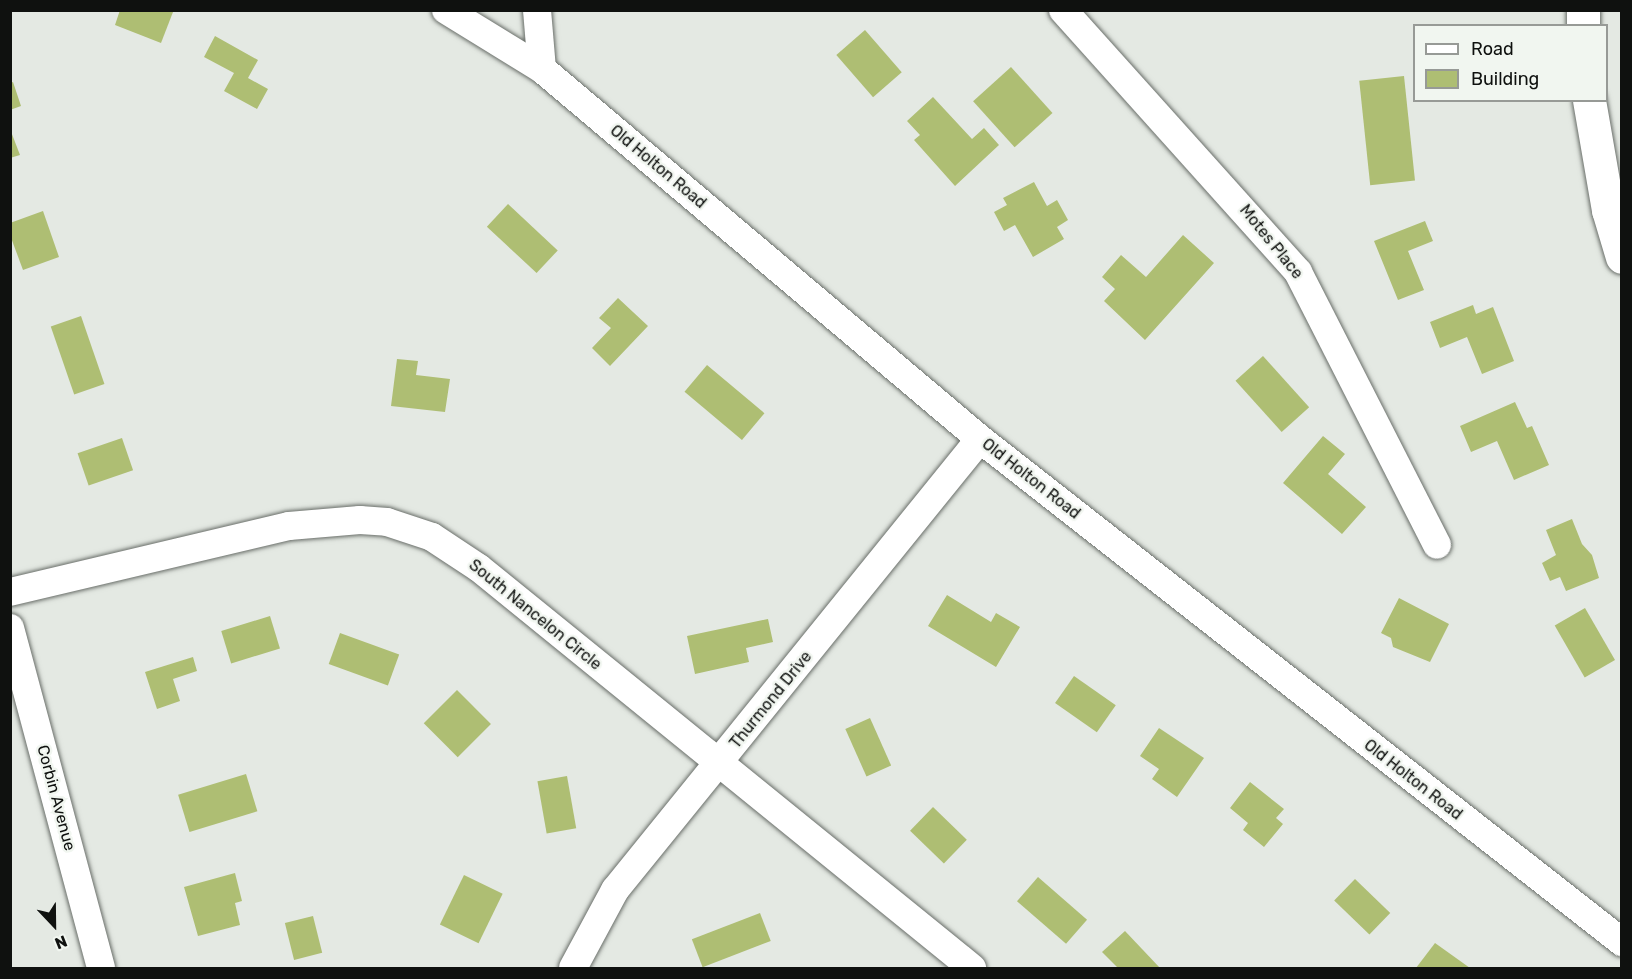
<!DOCTYPE html>
<html>
<head>
<meta charset="utf-8">
<style>
	body { margin:0 }
	#map { position:relative; width:1632px; height:979px; overflow:hidden; background:#e4e9e3; font-family:Rubik,sans-serif }
	div>[style] { position:absolute }
	.building>* { inset:0; background:#aebe73; transform-origin:0 0 }
	.roads { filter:drop-shadow(0 0 2px #696e69) drop-shadow(0 0 2px #696e69) }
	.minor>* { height:28px; margin:-14px; padding:0 14px; transform-origin:14px; border-radius:14px; background:#fff }
	.primary>* { height:33px; margin:-16.5px; padding:0 16.5px; transform-origin:16.5px; border-radius:16.5px; background:#fff }
	span { translate:-50% -50%; white-space:nowrap; text-align:center; line-height:1.15; -webkit-text-stroke:5px #f1f6f0; paint-order:stroke }
	.street-label { font-size:16px; color:#0f110f }
	.frame { position:absolute; inset:0; border:12px solid #0f110f; pointer-events:none }
	.legend { position:absolute; left:1413px; top:24px; width:195px; height:78px; box-sizing:border-box; background:#f1f6f0; border:2px solid #979a96; margin:0; padding:8px 10px; list-style:none; font-size:18px; color:#0f110f }
	.legend li { display:flex; align-items:center; gap:12px; height:30px }
	.legend b { width:30px; border:2px solid #979a96 }
	.north { position:absolute; left:24px; top:895px; width:60px; height:60px; -webkit-text-stroke:4px #f1f6f0; paint-order:stroke; rotate:158deg; font-size:16px; font-weight:700; line-height:24px; text-align:center; color:#0f110f }
	.north::after { content:''; display:block; margin:auto; width:21px; height:27px; background:#0f110f; clip-path:polygon(50% 0,100% 100%,50% 72%,0 100%) }
</style>
</head>
<body>
<div id="map">
	<div class="building">
		<div style="clip-path:polygon(120px 10px,170px 10px,173px 12px,161px 43px,115px 25px)"></div>
		<div style="left:865px;top:30px;width:56px;height:38px;rotate:49deg"></div>
		<div style="clip-path:polygon(215px 36px,258px 60px,248px 78px,268px 89px,257px 109px,224px 91px,234px 73px,204px 57px)"></div>
		<div style="left:1011px;top:67px;width:62px;height:51px;rotate:48deg"></div>
		<div style="left:1404px;top:76px;width:105px;height:45px;rotate:84deg"></div>
		<div style="clip-path:polygon(13px 82px,21px 106px,10px 110px,10px 83px)"></div>
		<div style="clip-path:polygon(933px 97px,972px 139px,984px 128px,999px 145px,955px 186px,914px 140px,920px 135px,907px 121px)"></div>
		<div style="clip-path:polygon(10px 129px,20px 155px,10px 158px)"></div>
		<div style="clip-path:polygon(1034px 182px,1047px 206px,1057px 200px,1068px 220px,1057px 227px,1064px 239px,1033px 257px,1015px 225px,1004px 231px,994px 212px,1007px 205px,1003px 198px)"></div>
		<div style="left:508px;top:204px;width:68px;height:31px;rotate:43deg"></div>
		<div style="clip-path:polygon(43px 211px,59px 257px,23px 270px,10px 235px,10px 223px)"></div>
		<div style="clip-path:polygon(1425px 221px,1433px 241px,1408px 251px,1424px 290px,1398px 300px,1374px 241px)"></div>
		<div style="clip-path:polygon(1183px 235px,1214px 263px,1145px 340px,1104px 301px,1115px 289px,1102px 277px,1121px 255px,1146px 277px)"></div>
		<div style="clip-path:polygon(618px 298px,648px 326px,610px 366px,592px 348px,611px 328px,599px 318px)"></div>
		<div style="clip-path:polygon(1473px 305px,1476px 314px,1493px 307px,1514px 361px,1482px 374px,1467px 337px,1440px 348px,1430px 322px)"></div>
		<div style="left:81px;top:316px;width:72px;height:32px;rotate:71deg"></div>
		<div style="left:1263px;top:356px;width:69px;height:37px;rotate:48deg"></div>
		<div style="clip-path:polygon(397px 359px,418px 361px,416px 375px,450px 379px,445px 412px,391px 406px)"></div>
		<div style="left:707px;top:365px;width:75px;height:35px;rotate:40deg"></div>
		<div style="clip-path:polygon(1515px 402px,1527px 428px,1532px 426px,1549px 465px,1514px 480px,1497px 441px,1471px 452px,1460px 426px)"></div>
		<div style="clip-path:polygon(1323px 436px,1345px 454px,1328px 474px,1366px 507px,1342px 534px,1283px 483px)"></div>
		<div style="left:122px;top:438px;width:34px;height:47px;rotate:71deg"></div>
		<div style="clip-path:polygon(1572px 519px,1582px 544px,1592px 555px,1599px 578px,1566px 591px,1560px 577px,1550px 581px,1542px 563px,1556px 555px,1546px 530px)"></div>
		<div style="clip-path:polygon(947px 595px,991px 622px,996px 613px,1020px 627px,996px 667px,928px 626px)"></div>
		<div style="clip-path:polygon(1399px 598px,1449px 624px,1430px 662px,1393px 647px,1391px 638px,1381px 633px)"></div>
		<div style="left:1585px;top:608px;width:60px;height:35px;rotate:60deg"></div>
		<div style="left:270px;top:616px;width:34px;height:51px;rotate:73deg"></div>
		<div style="clip-path:polygon(768px 619px,773px 642px,746px 648px,749px 662px,695px 674px,687px 636px)"></div>
		<div style="left:340px;top:633px;width:63px;height:33px;rotate:20deg"></div>
		<div style="clip-path:polygon(193px 657px,197px 671px,173px 679px,180px 701px,157px 709px,145px 672px)"></div>
		<div style="left:1074px;top:676px;width:51px;height:33px;rotate:35deg"></div>
		<div style="left:457px;top:690px;width:48px;height:47px;rotate:45deg"></div>
		<div style="left:870px;top:718px;width:52px;height:27px;rotate:66deg"></div>
		<div style="clip-path:polygon(1159px 728px,1204px 758px,1177px 797px,1152px 779px,1159px 769px,1140px 756px)"></div>
		<div style="left:246px;top:774px;width:39px;height:71px;rotate:73deg"></div>
		<div style="left:567px;top:776px;width:53px;height:30px;rotate:80deg"></div>
		<div style="clip-path:polygon(1250px 782px,1284px 809px,1276px 818px,1283px 824px,1264px 847px,1243px 830px,1248px 823px,1230px 808px)"></div>
		<div style="left:933px;top:807px;width:47px;height:33px;rotate:44deg"></div>
		<div style="clip-path:polygon(235px 873px,242px 901px,235px 903px,240px 925px,198px 936px,184px 887px)"></div>
		<div style="left:464px;top:875px;width:43px;height:55px;rotate:26deg"></div>
		<div style="left:1038px;top:877px;width:65px;height:32px;rotate:41deg"></div>
		<div style="left:1355px;top:879px;width:49px;height:30px;rotate:44deg"></div>
		<div style="left:760px;top:913px;width:30px;height:73px;rotate:69deg"></div>
		<div style="left:313px;top:916px;width:38px;height:29px;rotate:76deg"></div>
		<div style="clip-path:polygon(1125px 931px,1160px 968px,1118px 968px,1102px 952px)"></div>
		<div style="clip-path:polygon(1435px 943px,1470px 968px,1416px 968px)"></div>
	</div>
	<div class="roads">
		<div class="minor">
			<div style="left:446px;top:10px;width:113px;rotate:31.6deg"></div>
			<div style="left:542px;top:69px;width:573px;rotate:40.19deg"></div>
			<div style="left:980px;top:439px;width:816px;rotate:38.08deg"></div>
			<div style="left:537px;top:10px;width:59px;rotate:85.2deg"></div>
			<div style="left:1063px;top:10px;width:352px;rotate:48.1deg"></div>
			<div style="left:1298px;top:272px;width:306px;rotate:63deg"></div>
			<div style="left:10px;top:592px;width:287px;rotate:-13.3deg"></div>
			<div style="left:289px;top:526px;width:71px;rotate:-4.8deg"></div>
			<div style="left:360px;top:520px;width:27px;rotate:4deg"></div>
			<div style="left:387px;top:522px;width:47px;rotate:18.4deg"></div>
			<div style="left:432px;top:537px;width:56px;rotate:33.4deg"></div>
			<div style="left:479px;top:568px;width:635px;rotate:39.05deg"></div>
			<div style="left:10px;top:628px;width:352px;rotate:75deg"></div>
			<div style="left:573px;top:968px;width:89px;rotate:-61.7deg"></div>
			<div style="left:615px;top:890px;width:580px;rotate:-51.02deg"></div>
		</div>
		<div class="primary">
			<div style="left:1583px;top:26px;width:16px;rotate:-90deg"></div>
			<div style="left:1589px;top:100px;width:112px;rotate:80.2deg"></div>
			<div style="left:1608px;top:210px;width:49px;rotate:73.4deg"></div>
		</div>
	</div>
	<div class="street-label">
		<span style="left:658px;top:167px;rotate:40deg">Old Holton Road</span>
		<span style="left:1271px;top:242px;rotate:51deg">Motes Place</span>
		<span style="left:1031px;top:479px;rotate:38deg">Old Holton Road</span>
		<span style="left:535px;top:615px;rotate:39deg">South Nancelon Circle</span>
		<span style="left:771px;top:700px;rotate:-51deg">Thurmond Drive</span>
		<span style="left:1413px;top:780px;rotate:38deg">Old Holton Road</span>
		<span style="left:56px;top:798px;rotate:75deg">Corbin Avenue</span>
	</div>
	<div class="frame"></div>
	<ul class="legend">
	<li><b style="height:8px;background:#fff"></b>Road</li>
	<li><b style="height:16px;background:#aebe73"></b>Building</li>
	</ul>
	<div class="north">N</div>
</div>
</body>
</html>
